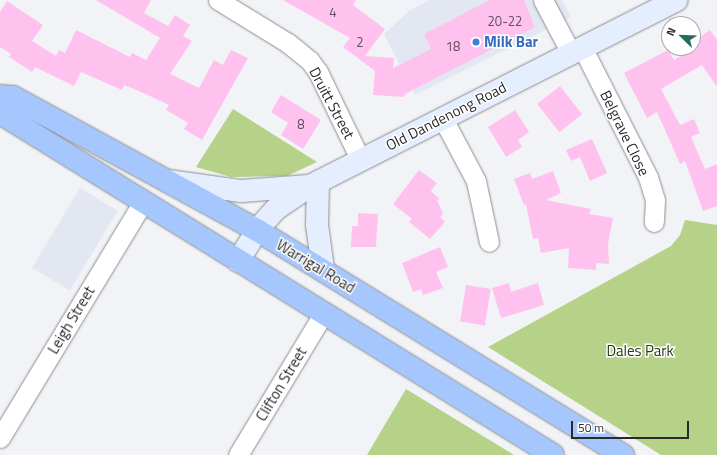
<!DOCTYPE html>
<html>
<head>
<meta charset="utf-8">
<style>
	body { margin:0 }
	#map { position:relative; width:717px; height:455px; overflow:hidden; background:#f2f3f6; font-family:"Titillium Web",sans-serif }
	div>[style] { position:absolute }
	.built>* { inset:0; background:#e3e7f1; transform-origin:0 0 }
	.green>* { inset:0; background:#b6d188 }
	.building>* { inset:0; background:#ffc2ef; transform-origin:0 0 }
	.roads { filter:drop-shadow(0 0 1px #8d8e90) drop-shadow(0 0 1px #8d8e90) }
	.street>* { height:19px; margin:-9.5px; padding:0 9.5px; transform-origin:9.5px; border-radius:9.5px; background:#fff }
	.secondary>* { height:22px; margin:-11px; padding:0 11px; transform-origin:11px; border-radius:11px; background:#e4eefe }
	.highway>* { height:22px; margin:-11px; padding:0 11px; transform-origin:11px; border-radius:11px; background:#a6c7fd }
	.dots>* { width:11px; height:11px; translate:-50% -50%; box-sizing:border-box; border:2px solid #fff; border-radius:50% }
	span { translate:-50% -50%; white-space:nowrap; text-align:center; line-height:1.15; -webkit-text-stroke:3px #fff; paint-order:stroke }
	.number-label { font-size:13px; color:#5f505c }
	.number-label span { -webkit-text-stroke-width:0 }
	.shop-label { font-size:15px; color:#366cbe; font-weight:700 }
	.left { translate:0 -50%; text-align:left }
	.street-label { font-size:15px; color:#2a2a2b }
	.park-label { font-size:15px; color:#2d3816 }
	.north { position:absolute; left:661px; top:16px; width:40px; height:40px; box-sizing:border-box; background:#fff; border:1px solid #aaa; border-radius:50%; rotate:293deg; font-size:11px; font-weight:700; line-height:16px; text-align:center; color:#2a2a2b }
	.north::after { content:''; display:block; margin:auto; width:14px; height:18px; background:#276b5d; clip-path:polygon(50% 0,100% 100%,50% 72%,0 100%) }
	.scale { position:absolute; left:571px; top:421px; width:118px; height:18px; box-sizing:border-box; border:2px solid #2a2a2b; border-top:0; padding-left:5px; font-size:12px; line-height:14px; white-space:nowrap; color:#2a2a2b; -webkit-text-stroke:3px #fff; paint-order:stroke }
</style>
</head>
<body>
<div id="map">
	<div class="built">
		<div style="clip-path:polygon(429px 0,562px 0,571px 17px,415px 95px,384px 34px,410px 10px)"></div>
		<div style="left:80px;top:188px;width:44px;height:93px;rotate:31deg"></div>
	</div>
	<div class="green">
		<div style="clip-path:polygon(233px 109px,317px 162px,287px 176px,231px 177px,196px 167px)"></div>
		<div style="clip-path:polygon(685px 220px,717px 225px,717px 455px,661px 455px,488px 347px,671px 246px,680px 235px)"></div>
		<div style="clip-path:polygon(406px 389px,511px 453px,514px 455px,367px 455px)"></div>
	</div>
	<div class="building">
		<div style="clip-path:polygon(96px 0,151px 0,144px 13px,168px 26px,175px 15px,190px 25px,183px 36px,192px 41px,170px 74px,199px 88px,214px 60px,223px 65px,231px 50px,248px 58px,202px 140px,184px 129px,188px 123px,166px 110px,169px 105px,139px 91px,124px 85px,122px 90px,81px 72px,74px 86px,35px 67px,32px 72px,9px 57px,11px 54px,0 47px,0 12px,7px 1px,43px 25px,32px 41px,56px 56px,59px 50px,65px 53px,76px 30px,130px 57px,132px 53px,146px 60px,160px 38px)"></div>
		<div style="clip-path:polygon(283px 0,356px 0,353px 5px,385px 29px,365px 56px,394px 58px,393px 68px,431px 49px,424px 34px,490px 0,524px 0,535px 27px,405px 94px,404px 97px,373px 95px,375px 71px,343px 47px,350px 38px)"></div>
		<div style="clip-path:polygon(710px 30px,717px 40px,717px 87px,702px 65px,661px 89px,680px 125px,694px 119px,700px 133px,691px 137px,705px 169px,717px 164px,717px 206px,703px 211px,685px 161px,680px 164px,657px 112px,647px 118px,624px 73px,668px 50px,674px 60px,700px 44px,697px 39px)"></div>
		<div style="left:560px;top:86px;width:36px;height:29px;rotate:52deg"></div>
		<div style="clip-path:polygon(281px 95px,321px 120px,303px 149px,281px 135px,288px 123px,271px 112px)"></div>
		<div style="clip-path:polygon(515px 110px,529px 132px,518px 140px,522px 147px,506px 157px,488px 127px)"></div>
		<div style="clip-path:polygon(592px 139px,607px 173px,590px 181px,580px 157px,571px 161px,566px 150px)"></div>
		<div style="clip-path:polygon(419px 170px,437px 183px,431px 191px,440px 199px,437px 200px,443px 214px,440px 217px,445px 222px,430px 239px,409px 222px,412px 219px,393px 204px)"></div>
		<div style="clip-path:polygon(553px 171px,561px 193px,546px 200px,591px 209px,589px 214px,613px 218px,608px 244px,609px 264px,596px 263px,596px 270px,568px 268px,569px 248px,541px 253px,538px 238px,533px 239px,526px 204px,524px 205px,514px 179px,530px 173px,532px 179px)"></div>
		<div style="clip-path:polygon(358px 213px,378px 214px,376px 247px,351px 247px,352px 226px,358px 226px)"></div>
		<div style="clip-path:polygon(440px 247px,448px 267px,436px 272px,443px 288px,423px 295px,421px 289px,413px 292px,402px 263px)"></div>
		<div style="clip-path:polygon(509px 283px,511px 292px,538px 283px,544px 305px,501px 318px,492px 288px)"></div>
		<div style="left:466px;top:285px;width:25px;height:37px;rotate:9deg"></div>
	</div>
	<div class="roads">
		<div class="street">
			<div style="left:218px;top:0;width:82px;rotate:31.6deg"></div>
			<div style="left:288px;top:43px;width:28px;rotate:39deg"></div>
			<div style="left:310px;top:61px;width:14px;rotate:54deg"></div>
			<div style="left:318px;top:72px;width:97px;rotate:64.2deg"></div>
			<div style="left:543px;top:0;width:60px;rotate:62.2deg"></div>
			<div style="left:582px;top:47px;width:146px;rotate:63.1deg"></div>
			<div style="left:648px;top:177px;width:24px;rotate:73deg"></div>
			<div style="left:655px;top:200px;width:22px;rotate:93deg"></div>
			<div style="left:442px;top:117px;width:72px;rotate:62deg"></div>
			<div style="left:476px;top:181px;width:62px;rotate:78deg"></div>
			<div style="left:0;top:438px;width:276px;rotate:-58.8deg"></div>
			<div style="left:238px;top:455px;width:165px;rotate:-58.9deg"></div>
		</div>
		<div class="secondary">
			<div style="left:168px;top:181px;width:74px;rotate:7.8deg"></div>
			<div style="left:241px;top:191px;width:68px;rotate:-4.2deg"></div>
			<div style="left:318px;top:182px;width:43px;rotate:91.3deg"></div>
			<div style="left:317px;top:225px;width:44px;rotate:82.2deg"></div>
			<div style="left:238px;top:261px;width:36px;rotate:-58deg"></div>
			<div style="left:257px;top:230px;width:28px;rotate:-48deg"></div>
			<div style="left:276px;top:209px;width:41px;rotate:-34.1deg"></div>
			<div style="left:310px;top:186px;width:411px;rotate:-26.9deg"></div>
		</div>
		<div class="highway">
			<div style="left:0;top:96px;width:13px;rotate:4deg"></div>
			<div style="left:13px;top:97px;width:278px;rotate:28.6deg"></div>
			<div style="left:257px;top:230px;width:430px;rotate:31.6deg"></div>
			<div style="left:0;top:113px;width:650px;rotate:31.73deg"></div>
		</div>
	</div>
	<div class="dots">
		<div style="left:476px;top:42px;background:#3f7fe0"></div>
	</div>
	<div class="number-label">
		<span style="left:333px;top:12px">4</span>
		<span style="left:505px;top:21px">20-22</span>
		<span style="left:360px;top:42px">2</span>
		<span style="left:453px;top:46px">18</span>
		<span style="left:301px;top:124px">8</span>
	</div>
	<div class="shop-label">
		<span class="left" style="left:484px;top:42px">Milk Bar</span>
	</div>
	<div class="street-label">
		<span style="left:332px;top:103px;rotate:62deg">Druitt Street</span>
		<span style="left:446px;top:116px;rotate:-27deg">Old Dandenong Road</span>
		<span style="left:625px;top:133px;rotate:64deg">Belgrave Close</span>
		<span style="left:316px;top:266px;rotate:31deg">Warrigal Road</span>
		<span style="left:71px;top:320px;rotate:-59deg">Leigh Street</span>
		<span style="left:281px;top:384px;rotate:-59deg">Clifton Street</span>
	</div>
	<div class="park-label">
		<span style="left:640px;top:351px">Dales Park</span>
	</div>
	<div class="north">N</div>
	<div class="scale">50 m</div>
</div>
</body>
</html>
